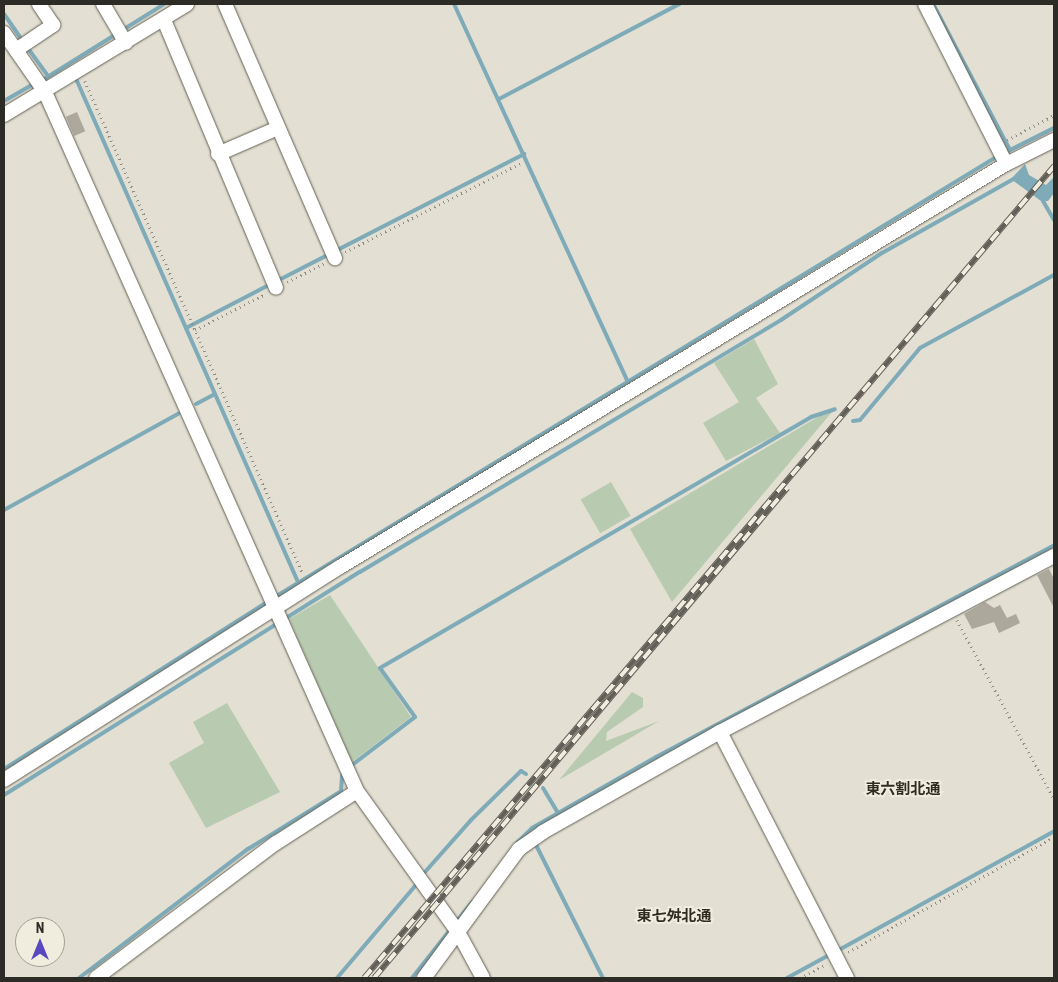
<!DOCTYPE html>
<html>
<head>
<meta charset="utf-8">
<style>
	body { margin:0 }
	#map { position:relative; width:1058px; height:982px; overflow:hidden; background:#e3dfd2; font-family:"Roboto Condensed","Noto Sans JP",sans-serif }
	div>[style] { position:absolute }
	.green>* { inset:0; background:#b8cbb0; transform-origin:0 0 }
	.water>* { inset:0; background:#7fabb9 }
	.stream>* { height:4px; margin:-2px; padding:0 2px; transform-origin:2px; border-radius:2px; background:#7fabb9 }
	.building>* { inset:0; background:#aca99c; transform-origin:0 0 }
	.path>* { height:2.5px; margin-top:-1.25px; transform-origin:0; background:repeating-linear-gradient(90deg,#908d84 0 1px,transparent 0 5px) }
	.roads { filter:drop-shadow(0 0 1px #636054) drop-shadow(0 0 1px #636054) }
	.minor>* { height:14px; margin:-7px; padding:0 7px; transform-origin:7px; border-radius:7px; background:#fff }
	.rail>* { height:5.5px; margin-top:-2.75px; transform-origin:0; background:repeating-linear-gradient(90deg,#f0eddf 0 11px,#615f57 0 22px); box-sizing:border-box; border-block:1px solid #615f57 }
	span { translate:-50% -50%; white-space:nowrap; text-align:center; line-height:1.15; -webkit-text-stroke:4px #f0eddf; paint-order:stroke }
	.neighbourhood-label { font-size:15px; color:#302d23; font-weight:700 }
	.frame { position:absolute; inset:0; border:5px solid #2d2b26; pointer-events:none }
	.north { position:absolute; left:15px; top:917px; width:50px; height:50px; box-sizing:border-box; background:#f0eddf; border:1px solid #a29f95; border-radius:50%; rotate:0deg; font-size:14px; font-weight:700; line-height:20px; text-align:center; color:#2d2b26 }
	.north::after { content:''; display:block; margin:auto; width:18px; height:22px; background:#5847bf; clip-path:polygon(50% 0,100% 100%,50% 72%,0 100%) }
</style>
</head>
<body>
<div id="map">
	<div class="green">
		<div style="clip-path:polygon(754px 339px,778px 384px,756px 398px,780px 433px,726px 461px,703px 423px,739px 402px,714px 363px)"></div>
		<div style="clip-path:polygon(826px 412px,832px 412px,672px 602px,630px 529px)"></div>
		<div style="left:611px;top:482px;width:39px;height:35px;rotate:60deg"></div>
		<div style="clip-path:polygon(330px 595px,411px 717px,352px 762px,289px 619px)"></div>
		<div style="clip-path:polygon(632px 692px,643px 698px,643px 707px,607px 732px,606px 741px,659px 721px,559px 780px)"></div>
		<div style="clip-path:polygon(227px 703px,280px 792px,206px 828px,169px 763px,204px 743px,193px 722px)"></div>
	</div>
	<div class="water">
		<div style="clip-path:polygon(1025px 164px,1029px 175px,1046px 185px,1054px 177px,1054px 193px,1048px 201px,1041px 201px,1011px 179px)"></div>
	</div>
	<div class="stream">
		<div style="left:454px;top:4px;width:416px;rotate:65.3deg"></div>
		<div style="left:933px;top:4px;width:165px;rotate:62.2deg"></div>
		<div style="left:4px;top:14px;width:33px;rotate:55deg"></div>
		<div style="left:27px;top:47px;width:36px;rotate:54deg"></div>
		<div style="left:41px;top:81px;width:145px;rotate:-32deg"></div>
		<div style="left:77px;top:81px;width:548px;rotate:66.2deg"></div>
		<div style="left:499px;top:99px;width:204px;rotate:-27.8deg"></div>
		<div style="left:4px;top:101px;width:34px;rotate:-30deg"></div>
		<div style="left:1046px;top:198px;width:4px;rotate:135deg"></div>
		<div style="left:1043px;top:201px;width:22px;rotate:60deg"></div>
		<div style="left:277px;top:281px;width:278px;rotate:-27.2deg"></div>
		<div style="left:186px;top:328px;width:96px;rotate:-27.4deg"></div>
		<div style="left:196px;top:404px;width:21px;rotate:-28deg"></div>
		<div style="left:853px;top:421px;width:7px;rotate:-8deg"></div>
		<div style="left:860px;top:420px;width:94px;rotate:-50.2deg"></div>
		<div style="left:920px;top:348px;width:153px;rotate:-28.6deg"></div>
		<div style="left:4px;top:510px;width:199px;rotate:-28.9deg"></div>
		<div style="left:275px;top:597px;width:845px;rotate:-31.39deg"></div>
		<div style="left:996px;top:157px;width:65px;rotate:-26.6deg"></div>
		<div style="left:352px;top:765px;width:79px;rotate:-37.3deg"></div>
		<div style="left:415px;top:717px;width:60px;rotate:-125.5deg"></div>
		<div style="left:380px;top:668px;width:499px;rotate:-30.2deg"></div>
		<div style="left:811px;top:417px;width:25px;rotate:-18deg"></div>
		<div style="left:4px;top:769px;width:314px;rotate:-32.4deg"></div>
		<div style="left:543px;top:788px;width:29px;rotate:59deg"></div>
		<div style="left:4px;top:795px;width:420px;rotate:-32.1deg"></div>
		<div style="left:360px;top:572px;width:491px;rotate:-30.9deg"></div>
		<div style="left:781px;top:320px;width:121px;rotate:-33.6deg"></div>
		<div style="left:882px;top:253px;width:153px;rotate:-29.4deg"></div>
		<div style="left:517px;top:843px;width:21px;rotate:-45deg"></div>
		<div style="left:532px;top:828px;width:143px;rotate:-29.8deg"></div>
		<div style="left:656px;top:757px;width:451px;rotate:-28deg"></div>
		<div style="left:536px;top:845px;width:149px;rotate:63.3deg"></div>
		<div style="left:425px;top:872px;width:69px;rotate:-48.5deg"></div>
		<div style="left:471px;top:820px;width:70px;rotate:-44.4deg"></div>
		<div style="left:521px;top:771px;width:6px;rotate:31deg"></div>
		<div style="left:837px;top:951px;width:248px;rotate:-28.9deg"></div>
		<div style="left:79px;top:978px;width:213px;rotate:-37.4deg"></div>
		<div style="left:248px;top:849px;width:110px;rotate:-31.9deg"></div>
		<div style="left:341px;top:791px;width:16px;rotate:-86deg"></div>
		<div style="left:337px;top:978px;width:121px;rotate:-49.7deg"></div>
		<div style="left:412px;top:978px;width:97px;rotate:-51.7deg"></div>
		<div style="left:787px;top:978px;width:50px;rotate:-28.6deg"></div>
	</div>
	<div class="building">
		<div style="left:77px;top:112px;width:21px;height:12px;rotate:67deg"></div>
		<div style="clip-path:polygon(1049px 569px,1054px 579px,1054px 608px,1037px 575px)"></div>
		<div style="clip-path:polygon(985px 602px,994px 608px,1000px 605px,1007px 618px,1016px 614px,1020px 623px,999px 633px,994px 622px,972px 629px,964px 614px)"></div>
	</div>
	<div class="path">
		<div style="left:85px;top:81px;width:539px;rotate:66.15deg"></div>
		<div style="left:1007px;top:140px;width:53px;rotate:-28deg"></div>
		<div style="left:345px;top:252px;width:199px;rotate:-26.8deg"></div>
		<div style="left:287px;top:282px;width:42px;rotate:-26.6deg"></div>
		<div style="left:195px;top:330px;width:79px;rotate:-27.2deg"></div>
		<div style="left:957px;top:620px;width:204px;rotate:61.5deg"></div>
		<div style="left:848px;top:952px;width:236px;rotate:-29.2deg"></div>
		<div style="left:800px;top:978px;width:30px;rotate:-28deg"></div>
	</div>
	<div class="roads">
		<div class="minor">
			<div style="left:103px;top:4px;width:45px;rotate:59.5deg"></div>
			<div style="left:225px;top:4px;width:277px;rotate:66.6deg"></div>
			<div style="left:925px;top:4px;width:179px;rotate:63.1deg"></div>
			<div style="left:164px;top:20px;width:290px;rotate:67.3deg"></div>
			<div style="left:4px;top:33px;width:72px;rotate:55.2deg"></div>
			<div style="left:45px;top:92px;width:765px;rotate:65.95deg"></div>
			<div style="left:357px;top:791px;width:173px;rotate:54.4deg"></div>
			<div style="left:458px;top:932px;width:52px;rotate:61.5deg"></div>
			<div style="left:16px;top:50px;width:45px;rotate:-34deg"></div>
			<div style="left:53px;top:25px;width:25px;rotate:-124deg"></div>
			<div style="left:4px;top:115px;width:214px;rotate:-31.2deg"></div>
			<div style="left:218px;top:154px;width:65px;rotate:-23.4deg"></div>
			<div style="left:720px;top:732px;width:277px;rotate:62.7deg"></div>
			<div style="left:4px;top:780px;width:398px;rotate:-32.4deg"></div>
			<div style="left:340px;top:567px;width:778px;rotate:-31.18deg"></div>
			<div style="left:1006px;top:164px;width:54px;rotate:-26.6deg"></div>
			<div style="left:96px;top:978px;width:225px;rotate:-36.9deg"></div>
			<div style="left:276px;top:843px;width:96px;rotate:-32.7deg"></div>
			<div style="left:424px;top:978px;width:160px;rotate:-53.6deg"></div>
			<div style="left:519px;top:849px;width:29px;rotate:-35deg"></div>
			<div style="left:543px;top:832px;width:203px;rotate:-29.5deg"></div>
			<div style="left:720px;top:732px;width:378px;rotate:-27.8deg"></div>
		</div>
	</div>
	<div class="rail">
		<div style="left:364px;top:978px;width:1066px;rotate:-49.64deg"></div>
		<div style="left:374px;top:978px;width:641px;rotate:-49.87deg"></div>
	</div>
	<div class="neighbourhood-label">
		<span style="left:903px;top:790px">東六割北通</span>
		<span style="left:674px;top:917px">東七舛北通</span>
	</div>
	<div class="frame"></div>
	<div class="north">N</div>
</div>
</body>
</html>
